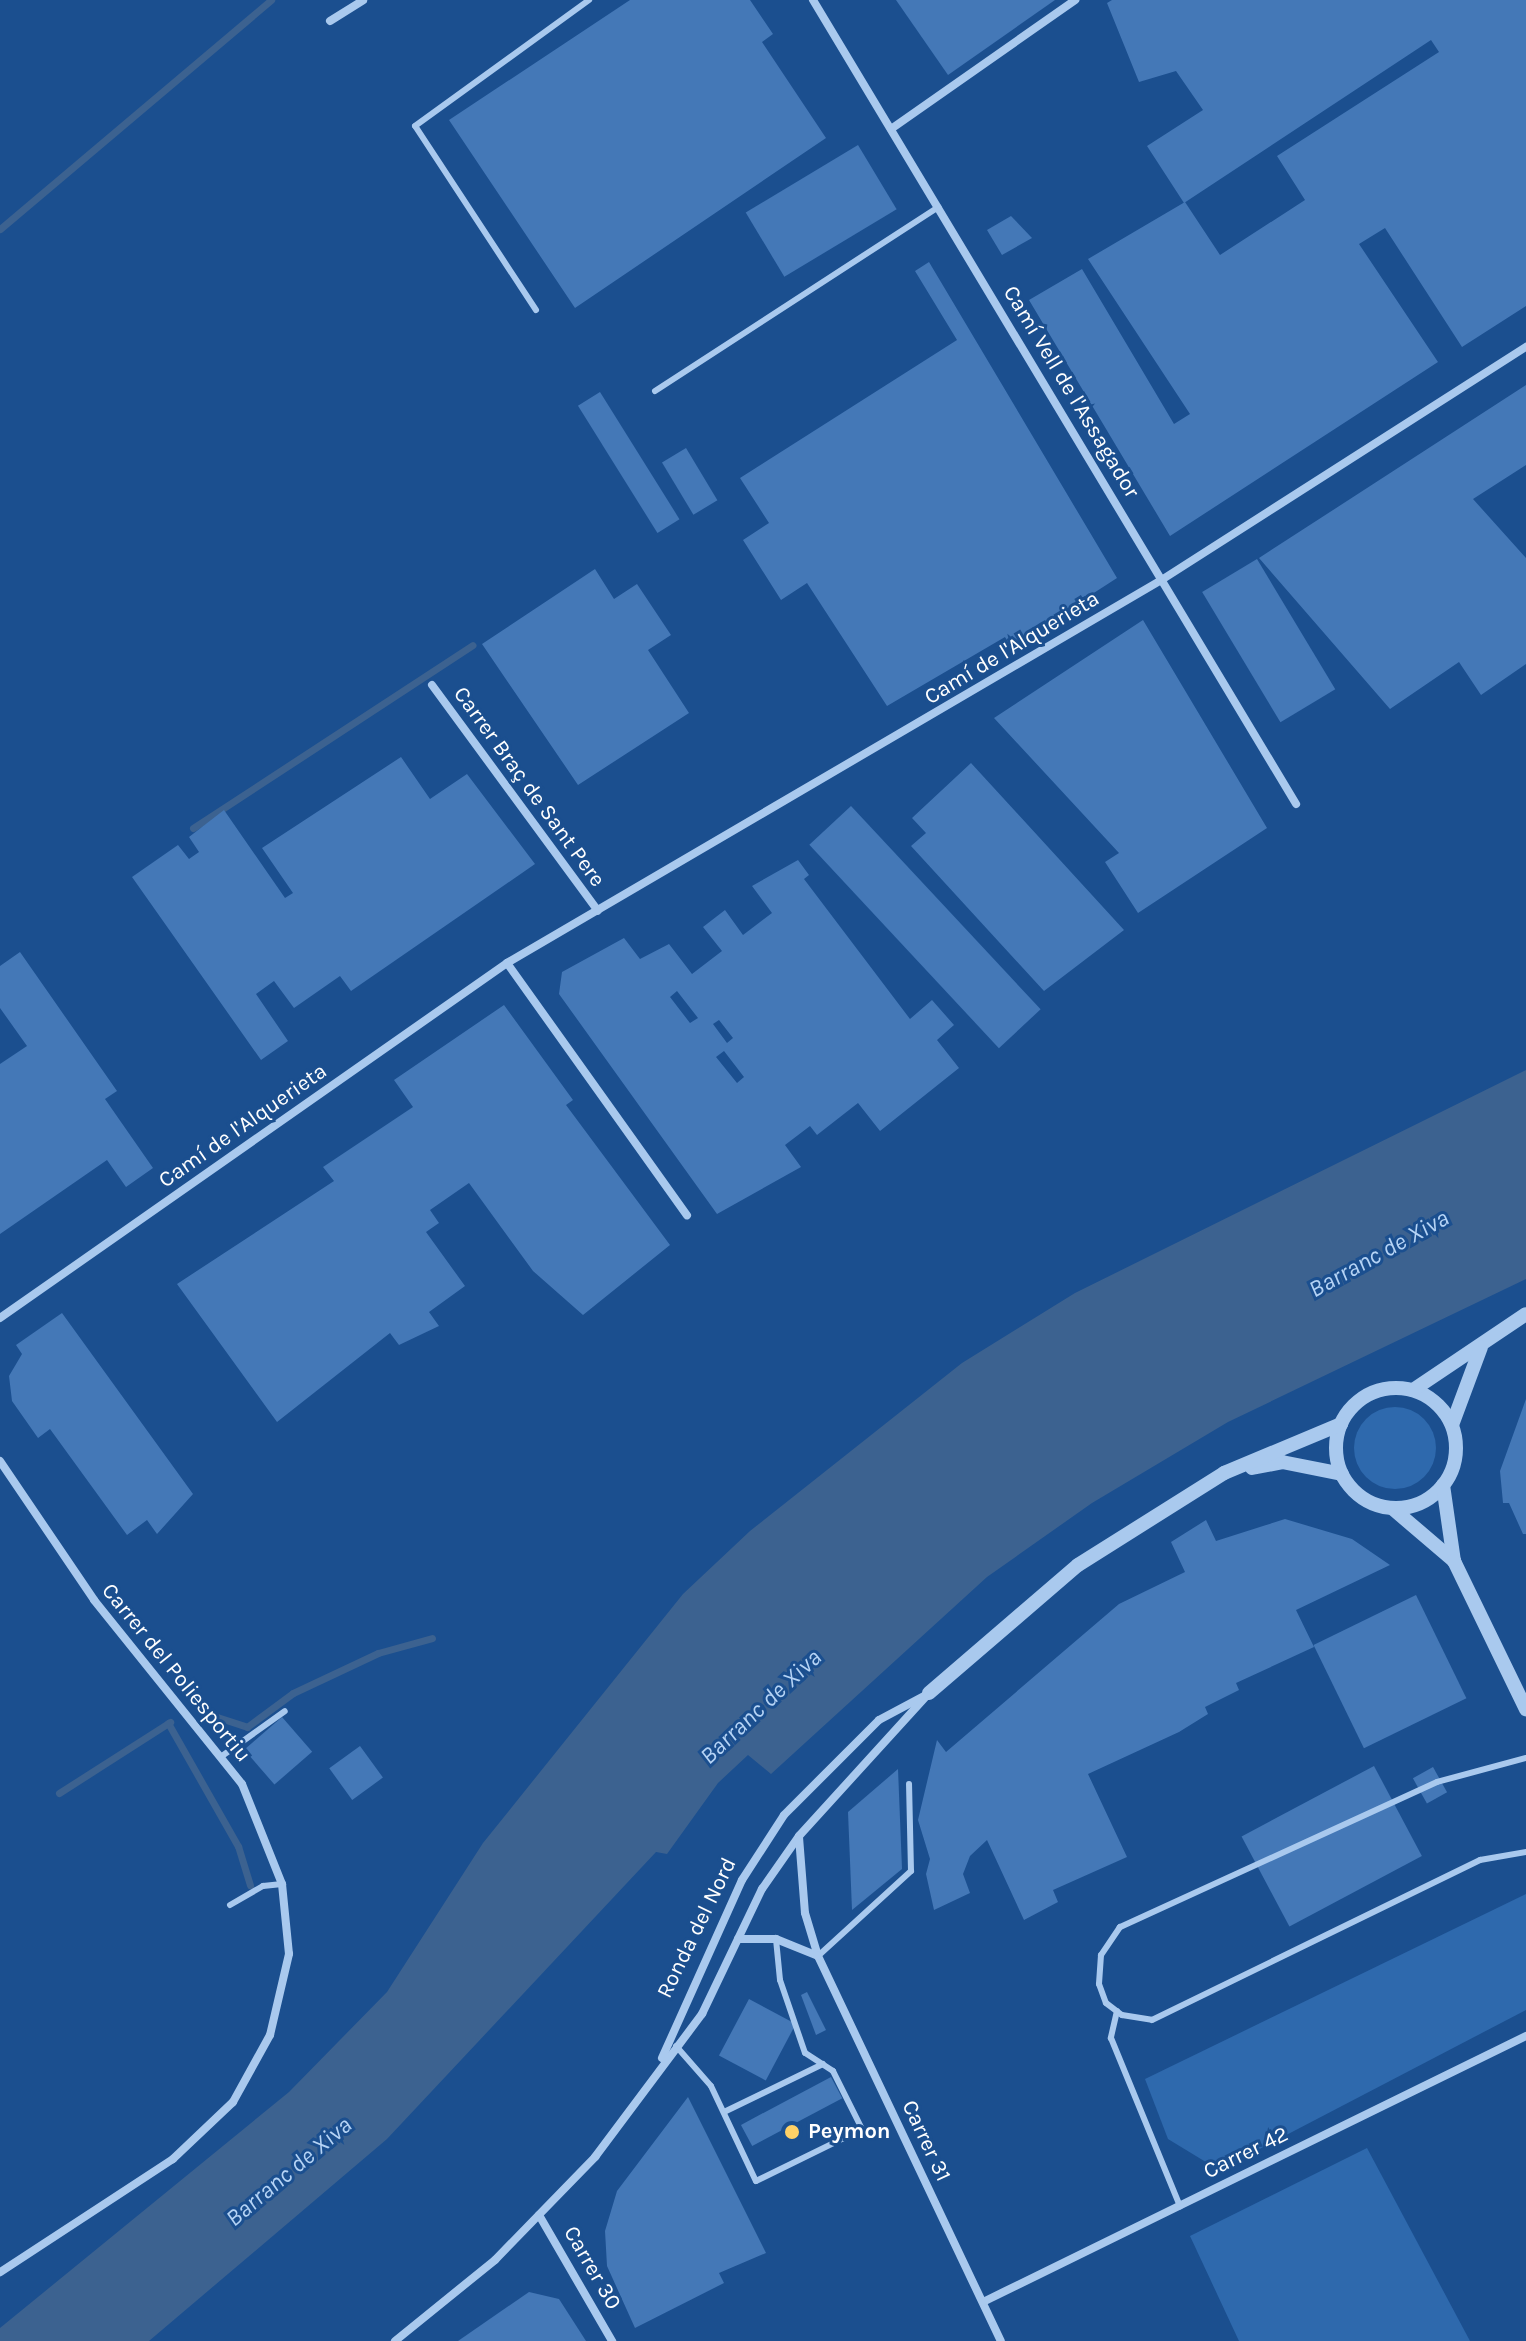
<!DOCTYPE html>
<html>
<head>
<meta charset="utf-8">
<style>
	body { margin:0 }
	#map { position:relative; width:1526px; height:2341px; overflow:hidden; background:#1b4f8f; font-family:Karla,sans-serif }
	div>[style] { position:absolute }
	.green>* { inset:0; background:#2e69ad }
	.round { border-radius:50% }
	.water>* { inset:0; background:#3c6290 }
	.stream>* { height:7px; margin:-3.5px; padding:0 3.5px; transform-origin:3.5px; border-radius:3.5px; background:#3c6290 }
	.building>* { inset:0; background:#4478b7; transform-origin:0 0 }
	.service>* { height:6px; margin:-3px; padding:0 3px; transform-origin:3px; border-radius:3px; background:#a9c9ee }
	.minor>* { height:8px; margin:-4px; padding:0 4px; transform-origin:4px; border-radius:4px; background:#a9c9ee }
	.tertiary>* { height:14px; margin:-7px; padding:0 7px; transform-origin:7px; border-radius:7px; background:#a9c9ee }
	.tertiary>.ring { margin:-7px; padding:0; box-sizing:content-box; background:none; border:14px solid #a9c9ee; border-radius:50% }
	.dots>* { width:22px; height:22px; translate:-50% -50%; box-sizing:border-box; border:4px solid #1b4f8f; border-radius:50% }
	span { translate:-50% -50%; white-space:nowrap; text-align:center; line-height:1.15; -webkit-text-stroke:6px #1b4f8f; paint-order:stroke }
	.street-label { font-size:22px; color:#fff }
	.poi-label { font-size:22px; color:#fff; font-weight:700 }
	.left { translate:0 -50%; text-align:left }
	.water-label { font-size:24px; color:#b5d3f5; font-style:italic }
</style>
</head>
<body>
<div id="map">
	<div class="green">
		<div class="round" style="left:1354px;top:1407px;width:82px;height:82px"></div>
		<div style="clip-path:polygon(1526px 1894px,1526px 2010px,1219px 2170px,1168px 2139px,1145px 2079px)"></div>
		<div style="clip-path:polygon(1367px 2148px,1470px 2341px,1239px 2341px,1190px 2236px)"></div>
	</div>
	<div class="water">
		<div style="clip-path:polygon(1526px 1070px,1526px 1279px,1228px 1422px,1092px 1503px,987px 1577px,771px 1774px,748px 1755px,718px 1783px,667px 1854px,656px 1852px,387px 2139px,149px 2341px,0 2341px,0 2328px,289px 2092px,387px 1992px,483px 1843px,683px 1594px,750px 1531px,962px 1363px,1075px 1293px)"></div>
	</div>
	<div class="stream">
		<div style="left:0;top:229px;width:355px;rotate:-40.2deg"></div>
		<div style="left:193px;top:828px;width:334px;rotate:-33.2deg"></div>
		<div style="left:214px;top:1716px;width:35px;rotate:18deg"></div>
		<div style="left:247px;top:1727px;width:57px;rotate:-36.5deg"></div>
		<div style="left:293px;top:1693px;width:94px;rotate:-25.2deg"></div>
		<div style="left:378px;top:1653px;width:56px;rotate:-15.5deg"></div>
		<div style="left:168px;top:1723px;width:142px;rotate:60.4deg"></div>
		<div style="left:238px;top:1846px;width:41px;rotate:72.9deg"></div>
		<div style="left:59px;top:1793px;width:132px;rotate:-32.6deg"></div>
	</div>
	<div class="building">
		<div style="clip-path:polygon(630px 0,750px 0,773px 34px,762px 42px,826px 138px,575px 308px,449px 120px)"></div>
		<div style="clip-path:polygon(896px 0,1055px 0,948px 75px)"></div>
		<div style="clip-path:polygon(1112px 0,1526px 0,1526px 306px,1462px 347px,1385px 228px,1359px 244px,1438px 362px,1170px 536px,1029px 300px,1082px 269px,1174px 424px,1190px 414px,1088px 259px,1185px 202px,1220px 255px,1305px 200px,1277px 156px,1439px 52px,1431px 40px,1184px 203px,1147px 146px,1203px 110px,1176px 71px,1139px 82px,1107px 3px)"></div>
		<div style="left:858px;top:145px;width:75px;height:131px;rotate:59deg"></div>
		<div style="clip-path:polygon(1011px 216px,1032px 238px,1002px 255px,987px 230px)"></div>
		<div style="clip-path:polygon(929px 262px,1117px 578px,1010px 647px,1005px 637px,887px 706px,807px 583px,781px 600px,743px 540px,769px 523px,740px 478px,957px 340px,915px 271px)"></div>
		<div style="clip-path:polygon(1526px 385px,1526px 465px,1473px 499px,1526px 558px,1526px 664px,1481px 695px,1459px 662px,1390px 709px,1259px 558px)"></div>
		<div style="left:600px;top:392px;width:150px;height:26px;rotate:58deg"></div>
		<div style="left:686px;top:448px;width:61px;height:28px;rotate:59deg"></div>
		<div style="left:1257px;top:559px;width:152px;height:64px;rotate:59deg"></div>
		<div style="clip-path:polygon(595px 569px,614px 599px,637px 584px,671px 635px,648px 650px,689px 713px,578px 785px,482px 644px)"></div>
		<div style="clip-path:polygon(1143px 620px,1267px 828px,1138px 913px,1105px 862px,1119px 853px,994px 718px)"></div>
		<div style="clip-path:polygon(401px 757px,430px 799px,467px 774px,535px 864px,351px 991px,340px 976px,294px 1008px,274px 981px,256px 994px,288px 1041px,261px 1060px,132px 877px,178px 845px,189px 859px,199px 852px,189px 837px,224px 810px,285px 898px,293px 893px,262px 848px)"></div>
		<div style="clip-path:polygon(971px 763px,1124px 930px,1044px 991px,911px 846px,926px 833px,912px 818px)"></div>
		<div style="left:851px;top:806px;width:278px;height:57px;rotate:47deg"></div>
		<div style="clip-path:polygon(evenodd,798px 860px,809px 875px,804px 879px,910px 1019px,932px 1000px,954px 1025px,937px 1040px,959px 1068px,880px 1131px,858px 1103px,817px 1135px,810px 1126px,785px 1145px,801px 1167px,717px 1214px,559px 994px,562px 972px,624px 938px,640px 959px,669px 944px,692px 974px,722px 951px,703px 927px,725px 910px,743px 935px,772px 913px,752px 886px,798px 860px,677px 991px,698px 1018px,690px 1023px,670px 997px,677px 991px,798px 860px,719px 1020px,733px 1038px,727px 1043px,713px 1024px,719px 1020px,798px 860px,724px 1051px,744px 1077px,737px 1083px,716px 1057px,724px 1051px)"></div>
		<div style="clip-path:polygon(20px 952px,117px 1091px,105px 1099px,153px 1168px,126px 1187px,107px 1160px,0 1234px,0 1064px,27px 1046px,0 1008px,0 966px)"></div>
		<div style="clip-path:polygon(504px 1005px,573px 1100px,566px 1105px,670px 1245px,583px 1315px,533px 1271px,469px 1183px,430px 1210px,439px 1223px,426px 1232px,465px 1286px,429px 1312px,439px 1326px,399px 1345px,390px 1333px,277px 1422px,177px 1284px,334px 1181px,323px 1167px,413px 1107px,394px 1080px)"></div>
		<div style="clip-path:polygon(62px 1313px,193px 1494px,157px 1534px,147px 1520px,127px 1535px,50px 1429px,38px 1438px,12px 1401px,9px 1376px,22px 1354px,16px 1345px)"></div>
		<div style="clip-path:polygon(1526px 1399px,1526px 1534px,1523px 1534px,1509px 1503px,1503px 1503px,1500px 1471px)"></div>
		<div style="clip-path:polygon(1285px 1519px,1352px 1539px,1390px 1565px,1296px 1610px,1314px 1647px,1236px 1683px,1239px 1690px,1205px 1707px,1208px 1714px,1179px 1732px,1088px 1774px,1127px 1857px,1053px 1890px,1058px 1902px,1024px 1920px,987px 1840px,970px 1856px,963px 1874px,970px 1893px,934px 1910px,926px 1874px,930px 1859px,918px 1820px,937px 1740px,946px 1752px,1119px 1604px,1185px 1572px,1171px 1542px,1206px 1520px,1216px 1541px)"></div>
		<div style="left:1416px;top:1595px;width:115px;height:114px;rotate:64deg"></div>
		<div style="left:282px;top:1717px;width:46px;height:50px;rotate:49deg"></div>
		<div style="left:360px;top:1746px;width:39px;height:38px;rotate:54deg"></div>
		<div style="left:1374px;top:1766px;width:102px;height:150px;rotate:62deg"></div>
		<div style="left:1433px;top:1767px;width:29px;height:23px;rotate:61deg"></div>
		<div style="clip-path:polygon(898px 1769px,902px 1869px,852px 1910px,848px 1812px)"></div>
		<div style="clip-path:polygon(807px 1992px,826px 2030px,816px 2035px,801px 1995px)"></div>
		<div style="left:749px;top:1999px;width:53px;height:64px;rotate:28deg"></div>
		<div style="left:831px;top:2077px;width:24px;height:102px;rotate:62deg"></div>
		<div style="clip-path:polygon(688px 2097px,766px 2253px,719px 2273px,724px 2283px,635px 2328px,607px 2266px,605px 2231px,617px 2191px)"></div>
		<div style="clip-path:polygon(529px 2292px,559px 2299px,586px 2341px,458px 2341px)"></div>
	</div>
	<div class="service">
		<div style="left:536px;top:310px;width:220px;rotate:-123.3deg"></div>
		<div style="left:415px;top:126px;width:215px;rotate:-35.9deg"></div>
		<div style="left:655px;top:391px;width:338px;rotate:-33deg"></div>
		<div style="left:222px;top:1756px;width:77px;rotate:-35.5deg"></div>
		<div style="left:1526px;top:1758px;width:92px;rotate:164.9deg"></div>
		<div style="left:1437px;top:1782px;width:349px;rotate:155.4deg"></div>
		<div style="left:1120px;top:1927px;width:34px;rotate:124deg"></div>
		<div style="left:1101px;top:1955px;width:29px;rotate:94deg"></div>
		<div style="left:1099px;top:1984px;width:20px;rotate:70deg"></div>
		<div style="left:1106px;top:2003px;width:20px;rotate:37deg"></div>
		<div style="left:1122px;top:2015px;width:30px;rotate:9deg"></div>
		<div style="left:1152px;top:2020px;width:365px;rotate:-26deg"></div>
		<div style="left:1480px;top:1860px;width:47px;rotate:-9.9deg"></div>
		<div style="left:230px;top:1905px;width:38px;rotate:-30deg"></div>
		<div style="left:263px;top:1886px;width:19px;rotate:-6deg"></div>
		<div style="left:818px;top:1956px;width:126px;rotate:-42.4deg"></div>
		<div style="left:911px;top:1871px;width:87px;rotate:-91.3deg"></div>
		<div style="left:1117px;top:2011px;width:28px;rotate:103deg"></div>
		<div style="left:1111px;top:2038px;width:182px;rotate:67.7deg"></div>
		<div style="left:676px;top:2046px;width:53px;rotate:48.8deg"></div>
		<div style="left:711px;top:2086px;width:105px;rotate:64.7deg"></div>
		<div style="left:756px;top:2181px;width:118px;rotate:-26.1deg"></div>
		<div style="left:862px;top:2129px;width:65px;rotate:-116.6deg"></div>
		<div style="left:833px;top:2071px;width:33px;rotate:-147deg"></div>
		<div style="left:805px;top:2053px;width:77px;rotate:-108.9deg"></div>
		<div style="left:780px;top:1980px;width:41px;rotate:-95.6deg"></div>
		<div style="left:724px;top:2112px;width:110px;rotate:-25.9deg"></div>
	</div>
	<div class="minor">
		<div style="left:813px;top:0;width:938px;rotate:59deg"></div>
		<div style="left:330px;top:21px;width:39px;rotate:-32deg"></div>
		<div style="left:891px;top:129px;width:225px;rotate:-35deg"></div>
		<div style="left:432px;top:685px;width:280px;rotate:53.7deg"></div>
		<div style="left:507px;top:963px;width:310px;rotate:54.5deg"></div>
		<div style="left:0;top:1318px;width:619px;rotate:-35deg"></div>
		<div style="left:507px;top:963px;width:760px;rotate:-30.34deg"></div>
		<div style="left:1163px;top:579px;width:431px;rotate:-32.6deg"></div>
		<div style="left:0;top:1461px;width:168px;rotate:55.9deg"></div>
		<div style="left:94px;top:1600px;width:236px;rotate:51.2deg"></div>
		<div style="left:242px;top:1784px;width:108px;rotate:68.2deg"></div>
		<div style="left:282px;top:1884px;width:70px;rotate:84.3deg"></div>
		<div style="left:289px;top:1954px;width:83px;rotate:103.2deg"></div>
		<div style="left:270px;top:2035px;width:77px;rotate:118.9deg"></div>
		<div style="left:233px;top:2102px;width:83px;rotate:136.5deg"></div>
		<div style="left:173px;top:2159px;width:207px;rotate:146.8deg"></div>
		<div style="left:799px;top:1837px;width:76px;rotate:85.5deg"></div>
		<div style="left:805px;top:1913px;width:45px;rotate:73.2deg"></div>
		<div style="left:818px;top:1956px;width:426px;rotate:64.6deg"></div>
		<div style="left:738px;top:1939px;width:38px"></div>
		<div style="left:776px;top:1939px;width:45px;rotate:22deg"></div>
		<div style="left:662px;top:2058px;width:195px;rotate:-65.8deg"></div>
		<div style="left:742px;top:1880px;width:77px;rotate:-57.1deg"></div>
		<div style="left:784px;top:1815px;width:134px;rotate:-45deg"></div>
		<div style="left:879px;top:1720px;width:51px;rotate:-28.1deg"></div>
		<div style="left:539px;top:2215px;width:146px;rotate:59.9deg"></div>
		<div style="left:983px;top:2302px;width:605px;rotate:-26.1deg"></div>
		<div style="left:395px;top:2341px;width:129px;rotate:-39deg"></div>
		<div style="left:495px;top:2260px;width:144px;rotate:-45.8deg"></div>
		<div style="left:595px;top:2157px;width:179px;rotate:-53.2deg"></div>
		<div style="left:702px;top:2014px;width:139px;rotate:-64.4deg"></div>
		<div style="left:762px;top:1889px;width:65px;rotate:-55.1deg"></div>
		<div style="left:799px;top:1836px;width:193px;rotate:-47.7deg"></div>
	</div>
	<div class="tertiary">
		<div class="ring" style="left:1336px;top:1388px;width:106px;height:106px"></div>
		<div style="left:1413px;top:1390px;width:136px;rotate:-33.9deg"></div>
		<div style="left:1452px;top:1425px;width:83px;rotate:-69.6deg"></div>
		<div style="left:1252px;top:1468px;width:31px;rotate:-11deg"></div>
		<div style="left:1282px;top:1462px;width:61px;rotate:11.3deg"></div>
		<div style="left:1443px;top:1485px;width:77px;rotate:81.8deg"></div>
		<div style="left:1392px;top:1508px;width:82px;rotate:40.5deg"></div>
		<div style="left:1454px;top:1561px;width:165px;rotate:64.1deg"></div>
		<div style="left:929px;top:1693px;width:196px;rotate:-40.7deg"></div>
		<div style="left:1078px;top:1565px;width:173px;rotate:-32.2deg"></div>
		<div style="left:1224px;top:1473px;width:127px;rotate:-22.7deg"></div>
	</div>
	<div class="dots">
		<div style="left:792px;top:2132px;background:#ffd166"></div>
	</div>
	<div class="street-label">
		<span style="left:1071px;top:392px;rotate:59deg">Camí Vell de l'Assagador</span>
		<span style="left:1012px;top:648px;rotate:-31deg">Camí de l'Alquerieta</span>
		<span style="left:529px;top:787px;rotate:54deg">Carrer Braç de Sant Pere</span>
		<span style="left:243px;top:1126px;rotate:-35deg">Camí de l'Alquerieta</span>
		<span style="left:176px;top:1673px;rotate:51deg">Carrer del Poliesportiu</span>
		<span style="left:697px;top:1928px;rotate:-64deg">Ronda del Nord</span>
		<span style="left:926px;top:2141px;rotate:65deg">Carrer 31</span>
		<span style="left:1246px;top:2153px;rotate:-26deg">Carrer 42</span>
		<span style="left:592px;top:2268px;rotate:60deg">Carrer 30</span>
	</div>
	<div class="poi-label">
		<span class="left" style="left:808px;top:2132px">Peymon</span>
	</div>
	<div class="water-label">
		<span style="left:1379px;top:1254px;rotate:-29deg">Barranc de Xiva</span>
		<span style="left:761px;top:1707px;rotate:-43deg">Barranc de Xiva</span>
		<span style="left:289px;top:2172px;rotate:-40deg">Barranc de Xiva</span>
	</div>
</div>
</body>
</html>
